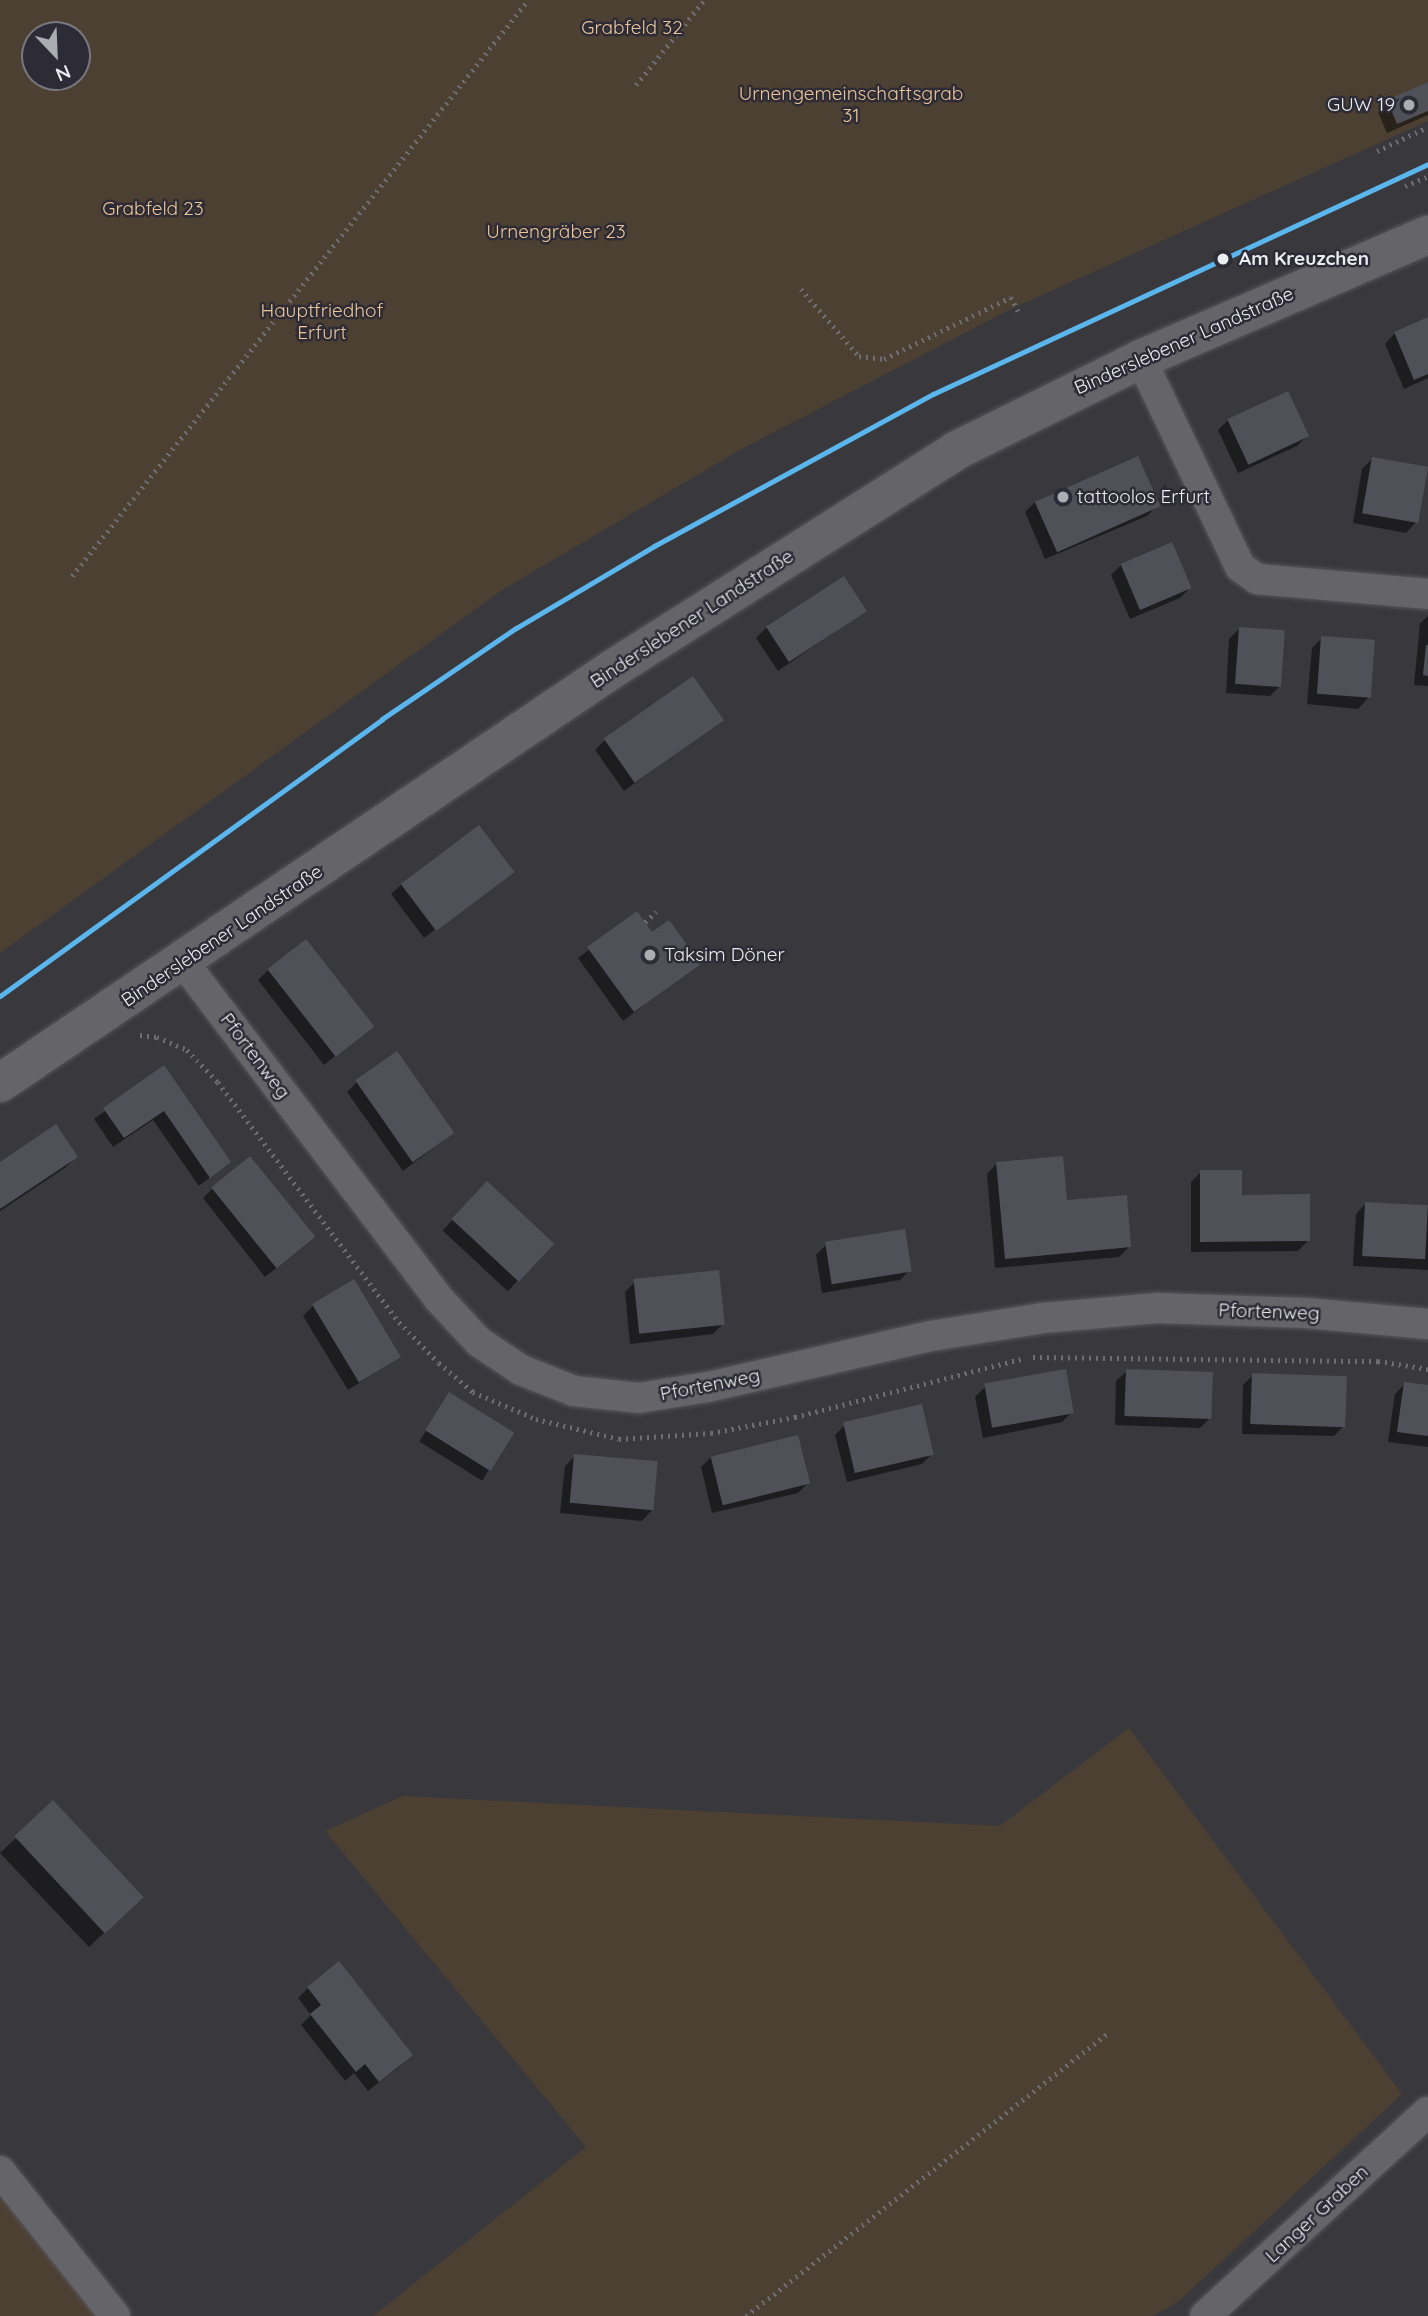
<!DOCTYPE html>
<html>
<head>
<meta charset="utf-8">
<style>
	body { margin:0 }
	#map { position:relative; width:1428px; height:2316px; overflow:hidden; background:#38383d; font-family:Quicksand,sans-serif }
	div>[style] { position:absolute }
	.green>* { inset:0; background:#4c4032 }
	.shadow>* { inset:0; background:#0007; transform-origin:0 0 }
	.building>* { inset:0; background:#505058; transform-origin:0 0 }
	.path>* { height:4.5px; margin-top:-2.25px; transform-origin:0; background:repeating-linear-gradient(90deg,#6e6e72 0 2px,transparent 0 7px) }
	.roads { filter:drop-shadow(0 0 2px #55555a) drop-shadow(0 0 2px #55555a) }
	.street>* { height:30px; margin:-15px; padding:0 15px; transform-origin:15px; border-radius:15px; background:#656569 }
	.secondary>* { height:38px; margin:-19px; padding:0 19px; transform-origin:19px; border-radius:19px; background:#656569 }
	.tram-1>* { height:5px; margin:-2.5px; padding:0 2.5px; transform-origin:2.5px; border-radius:2.5px; background:#5ab6ed }
	.dots>* { width:19px; height:19px; translate:-50% -50%; box-sizing:border-box; border:4px solid #2c2b36; border-radius:50% }
	span { translate:-50% -50%; white-space:nowrap; text-align:center; line-height:1.15; -webkit-text-stroke:5px #2c2b36; paint-order:stroke }
	.park-label { font-size:19px; color:#edc595 }
	.poi-label { font-size:19px; color:#ebebf2 }
	.right { translate:-100% -50%; text-align:right }
	.left { translate:0 -50%; text-align:left }
	.stop-label { font-size:19px; color:#ebebf2; font-weight:700 }
	.street-label { font-size:19px; color:#ebebf2 }
	.north { position:absolute; left:21px; top:21px; width:70px; height:70px; box-sizing:border-box; background:#2c2b36; border:2px solid #787881; border-radius:50%; rotate:157deg; font-size:19px; font-weight:700; line-height:28px; text-align:center; color:#ebebf2 }
	.north::after { content:''; display:block; margin:auto; width:24px; height:32px; background:#acacb3; clip-path:polygon(50% 0,100% 100%,50% 72%,0 100%) }
</style>
</head>
<body>
<div id="map">
	<div class="green">
		<div style="clip-path:polygon(evenodd,0 0,1428px 0,1428px 121px,1011px 309px,745px 447px,502px 590px,0 953px,0 0,35px 35px,77px 35px,77px 77px,35px 77px,35px 35px)"></div>
		<div style="clip-path:polygon(1129px 1728px,1402px 2094px,1179px 2301px,1153px 2316px,373px 2316px,586px 2147px,325px 1831px,403px 1796px,1000px 1826px)"></div>
		<div style="clip-path:polygon(0 2195px,96px 2316px,0 2316px)"></div>
	</div>
	<div class="shadow">
		<div style="clip-path:polygon(1428px 84px,1428px 115px,1387px 133px,1378px 112px,1388px 102px)"></div>
		<div style="clip-path:polygon(1428px 319px,1428px 378px,1404px 389px,1385px 344px,1395px 333px)"></div>
		<div style="clip-path:polygon(1228px 420px,1307px 436px,1297px 446px,1238px 473px,1218px 430px)"></div>
		<div style="clip-path:polygon(1372px 459px,1416px 522px,1406px 533px,1353px 523px,1362px 469px)"></div>
		<div style="clip-path:polygon(1035px 502px,1157px 506px,1147px 516px,1045px 559px,1025px 512px)"></div>
		<div style="clip-path:polygon(1121px 565px,1190px 588px,1180px 598px,1130px 619px,1111px 575px)"></div>
		<div style="clip-path:polygon(865px 611px,778px 671px,756px 638px,766px 628px)"></div>
		<div style="clip-path:polygon(1428px 616px,1428px 686px,1414px 685px,1420px 623px)"></div>
		<div style="clip-path:polygon(1239px 629px,1280px 686px,1270px 696px,1226px 693px,1229px 639px)"></div>
		<div style="clip-path:polygon(1322px 638px,1368px 698px,1358px 709px,1307px 704px,1312px 648px)"></div>
		<div style="clip-path:polygon(722px 720px,624px 791px,595px 750px,605px 740px)"></div>
		<div style="clip-path:polygon(511px 872px,424px 938px,391px 894px,402px 884px)"></div>
		<div style="clip-path:polygon(637px 913px,652px 934px,698px 964px,623px 1021px,578px 958px)"></div>
		<div style="clip-path:polygon(268px 970px,372px 1026px,324px 1065px,258px 980px)"></div>
		<div style="clip-path:polygon(164px 1068px,229px 1162px,199px 1186px,153px 1120px,113px 1147px,94px 1119px)"></div>
		<div style="clip-path:polygon(357px 1082px,453px 1133px,403px 1171px,347px 1092px)"></div>
		<div style="clip-path:polygon(76px 1157px,66px 1167px,0 1211px,0 1164px)"></div>
		<div style="clip-path:polygon(997px 1163px,1065px 1202px,1129px 1247px,1119px 1257px,995px 1268px,987px 1174px)"></div>
		<div style="clip-path:polygon(1201px 1172px,1308px 1241px,1298px 1251px,1191px 1252px,1191px 1182px)"></div>
		<div style="left:487px;top:1183px;width:89px;height:65px;rotate:43deg"></div>
		<div style="clip-path:polygon(213px 1188px,303px 1247px,265px 1277px,203px 1198px)"></div>
		<div style="clip-path:polygon(1366px 1203px,1428px 1207px,1428px 1270px,1353px 1266px,1356px 1214px)"></div>
		<div style="clip-path:polygon(826px 1245px,910px 1270px,900px 1280px,822px 1293px,816px 1255px)"></div>
		<div style="clip-path:polygon(635px 1282px,723px 1324px,713px 1334px,630px 1344px,625px 1292px)"></div>
		<div style="clip-path:polygon(313px 1306px,399px 1357px,348px 1390px,303px 1316px)"></div>
		<div style="clip-path:polygon(1127px 1371px,1210px 1418px,1200px 1428px,1115px 1425px,1116px 1381px)"></div>
		<div style="clip-path:polygon(1253px 1375px,1344px 1426px,1334px 1436px,1242px 1434px,1243px 1385px)"></div>
		<div style="clip-path:polygon(1405px 1384px,1428px 1387px,1428px 1447px,1388px 1442px,1395px 1394px)"></div>
		<div style="clip-path:polygon(986px 1386px,1072px 1412px,1062px 1422px,983px 1438px,975px 1397px)"></div>
		<div style="left:449px;top:1394px;width:74px;height:56px;rotate:32deg"></div>
		<div style="clip-path:polygon(845px 1425px,932px 1454px,922px 1464px,847px 1482px,835px 1435px)"></div>
		<div style="clip-path:polygon(575px 1456px,652px 1510px,642px 1521px,560px 1513px,565px 1466px)"></div>
		<div style="clip-path:polygon(711px 1457px,808px 1483px,798px 1493px,712px 1513px,701px 1467px)"></div>
		<div style="clip-path:polygon(53px 1803px,126px 1912px,89px 1947px,0 1853px)"></div>
		<div style="clip-path:polygon(308px 1988px,401px 2065px,368px 2091px,354px 2073px,345px 2081px,301px 2025px,311px 2015px,298px 1998px)"></div>
	</div>
	<div class="building">
		<div style="clip-path:polygon(1428px 82px,1428px 111px,1397px 124px,1387px 100px)"></div>
		<div style="clip-path:polygon(1428px 317px,1428px 374px,1414px 380px,1394px 332px)"></div>
		<div style="left:1288px;top:391px;width:50px;height:67px;rotate:65deg"></div>
		<div style="left:1138px;top:456px;width:55px;height:113px;rotate:66deg"></div>
		<div style="left:1372px;top:457px;width:57px;height:57px;rotate:10deg"></div>
		<div style="left:1172px;top:542px;width:50px;height:56px;rotate:67deg"></div>
		<div style="left:844px;top:576px;width:42px;height:93px;rotate:57deg"></div>
		<div style="left:1239px;top:627px;width:46px;height:57px;rotate:4deg"></div>
		<div style="left:1321px;top:636px;width:54px;height:58px;rotate:4deg"></div>
		<div style="clip-path:polygon(1426px 645px,1428px 645px,1428px 676px,1423px 675px)"></div>
		<div style="left:693px;top:676px;width:54px;height:109px;rotate:55deg"></div>
		<div style="left:479px;top:825px;width:59px;height:98px;rotate:53deg"></div>
		<div style="clip-path:polygon(637px 911px,652px 932px,669px 920px,701px 964px,634px 1012px,587px 947px)"></div>
		<div style="left:306px;top:939px;width:111px;height:49px;rotate:52deg"></div>
		<div style="left:397px;top:1051px;width:100px;height:51px;rotate:55deg"></div>
		<div style="clip-path:polygon(164px 1065px,231px 1162px,210px 1178px,164px 1111px,124px 1138px,103px 1108px)"></div>
		<div style="clip-path:polygon(56px 1124px,78px 1157px,0 1209px,0 1162px)"></div>
		<div style="left:250px;top:1156px;width:104px;height:50px;rotate:51deg"></div>
		<div style="clip-path:polygon(1063px 1156px,1067px 1200px,1127px 1195px,1131px 1247px,1005px 1259px,996px 1162px)"></div>
		<div style="clip-path:polygon(1200px 1170px,1242px 1170px,1242px 1195px,1310px 1194px,1310px 1241px,1200px 1242px)"></div>
		<div style="left:487px;top:1181px;width:92px;height:52px;rotate:43deg"></div>
		<div style="left:1365px;top:1202px;width:63px;height:54px;rotate:3deg"></div>
		<div style="left:905px;top:1229px;width:43px;height:81px;rotate:81deg"></div>
		<div style="left:719px;top:1270px;width:55px;height:86px;rotate:84deg"></div>
		<div style="left:354px;top:1279px;width:91px;height:49px;rotate:59deg"></div>
		<div style="left:1066px;top:1369px;width:45px;height:83px;rotate:80deg"></div>
		<div style="left:1126px;top:1369px;width:87px;height:47px;rotate:2deg"></div>
		<div style="left:1252px;top:1373px;width:95px;height:51px;rotate:2deg"></div>
		<div style="clip-path:polygon(1404px 1382px,1428px 1385px,1428px 1436px,1397px 1432px)"></div>
		<div style="left:449px;top:1392px;width:77px;height:45px;rotate:32deg"></div>
		<div style="left:922px;top:1404px;width:52px;height:81px;rotate:77deg"></div>
		<div style="left:798px;top:1435px;width:50px;height:90px;rotate:76deg"></div>
		<div style="left:574px;top:1454px;width:84px;height:49px;rotate:5deg"></div>
		<div style="left:53px;top:1800px;width:133px;height:53px;rotate:47deg"></div>
		<div style="clip-path:polygon(339px 1961px,413px 2055px,379px 2082px,365px 2064px,356px 2072px,310px 2014px,321px 2005px,307px 1987px)"></div>
	</div>
	<div class="path">
		<div style="left:636px;top:85px;width:109px;rotate:-51.3deg"></div>
		<div style="left:1377px;top:151px;width:56px;rotate:-25.2deg"></div>
		<div style="left:1405px;top:186px;width:25px;rotate:-23deg"></div>
		<div style="left:801px;top:289px;width:89px;rotate:49.1deg"></div>
		<div style="left:859px;top:356px;width:25px;rotate:7deg"></div>
		<div style="left:884px;top:359px;width:141px;rotate:-26deg"></div>
		<div style="left:1011px;top:297px;width:18px;rotate:63deg"></div>
		<div style="left:72px;top:576px;width:735px;rotate:-51.63deg"></div>
		<div style="left:645px;top:922px;width:15px;rotate:-42deg"></div>
		<div style="left:140px;top:1035px;width:17px;rotate:7deg"></div>
		<div style="left:157px;top:1037px;width:33px;rotate:23deg"></div>
		<div style="left:187px;top:1050px;width:45px;rotate:45.9deg"></div>
		<div style="left:218px;top:1082px;width:301px;rotate:53deg"></div>
		<div style="left:399px;top:1322px;width:57px;rotate:45.7deg"></div>
		<div style="left:439px;top:1363px;width:45px;rotate:40.5deg"></div>
		<div style="left:473px;top:1392px;width:69px;rotate:23.2deg"></div>
		<div style="left:536px;top:1419px;width:85px;rotate:13.5deg"></div>
		<div style="left:619px;top:1439px;width:92px;rotate:-3.7deg"></div>
		<div style="left:711px;top:1433px;width:86px;rotate:-10.8deg"></div>
		<div style="left:795px;top:1417px;width:236px;rotate:-14.4deg"></div>
		<div style="left:1033px;top:1357px;width:345px;rotate:0.7deg"></div>
		<div style="left:1378px;top:1361px;width:51px;rotate:9.1deg"></div>
		<div style="left:746px;top:2316px;width:457px;rotate:-38deg"></div>
	</div>
	<div class="roads">
		<div class="street">
			<div style="left:1141px;top:359px;width:230px;rotate:64.5deg"></div>
			<div style="left:1240px;top:567px;width:21px;rotate:35deg"></div>
			<div style="left:1257px;top:579px;width:172px;rotate:5deg"></div>
			<div style="left:184px;top:963px;width:420px;rotate:52.8deg"></div>
			<div style="left:438px;top:1298px;width:60px;rotate:47deg"></div>
			<div style="left:479px;top:1342px;width:50px;rotate:33.7deg"></div>
			<div style="left:521px;top:1370px;width:57px;rotate:21.6deg"></div>
			<div style="left:574px;top:1391px;width:65px;rotate:6.1deg"></div>
			<div style="left:639px;top:1398px;width:70px;rotate:-9.1deg"></div>
			<div style="left:708px;top:1387px;width:229px;rotate:-12.9deg"></div>
			<div style="left:931px;top:1336px;width:113px;rotate:-9.1deg"></div>
			<div style="left:1043px;top:1318px;width:115px;rotate:-5deg"></div>
			<div style="left:1158px;top:1308px;width:148px;rotate:1.9deg"></div>
			<div style="left:1306px;top:1313px;width:122px;rotate:5.2deg"></div>
			<div style="left:0;top:2171px;width:185px;rotate:51.6deg"></div>
			<div style="left:1205px;top:2316px;width:302px;rotate:-42.5deg"></div>
		</div>
		<div class="secondary">
			<div style="left:0;top:1083px;width:741px;rotate:-34.05deg"></div>
			<div style="left:614px;top:668px;width:406px;rotate:-32.4deg"></div>
			<div style="left:957px;top:450px;width:205px;rotate:-26.3deg"></div>
			<div style="left:1141px;top:359px;width:313px;rotate:-23.4deg"></div>
		</div>
	</div>
	<div class="tram-1">
		<div style="left:0;top:996px;width:472px;rotate:-35.9deg"></div>
		<div style="left:382px;top:719px;width:162px;rotate:-34.2deg"></div>
		<div style="left:516px;top:628px;width:161px;rotate:-30.7deg"></div>
		<div style="left:654px;top:546px;width:318px;rotate:-28.6deg"></div>
		<div style="left:933px;top:394px;width:546px;rotate:-24.92deg"></div>
	</div>
	<div class="dots">
		<div style="left:1409px;top:105px;background:#acacb3"></div>
		<div style="left:1223px;top:259px;background:#ebebf2"></div>
		<div style="left:1063px;top:497px;background:#acacb3"></div>
		<div style="left:650px;top:955px;background:#acacb3"></div>
	</div>
	<div class="park-label">
		<span style="left:632px;top:28px">Grabfeld 32</span>
		<span style="left:851px;top:105px">Urnengemeinschaftsgrab<br>31</span>
		<span style="left:153px;top:209px">Grabfeld 23</span>
		<span style="left:556px;top:232px">Urnengräber 23</span>
		<span style="left:322px;top:322px">Hauptfriedhof<br>Erfurt</span>
	</div>
	<div class="poi-label">
		<span class="right" style="left:1395px;top:105px">GUW 19</span>
		<span class="left" style="left:1077px;top:497px">tattoolos Erfurt</span>
		<span class="left" style="left:664px;top:955px">Taksim Döner</span>
	</div>
	<div class="stop-label">
		<span class="left" style="left:1239px;top:259px">Am Kreuzchen</span>
	</div>
	<div class="street-label">
		<span style="left:1184px;top:341px;rotate:-24deg">Binderslebener Landstraße</span>
		<span style="left:692px;top:619px;rotate:-33deg">Binderslebener Landstraße</span>
		<span style="left:222px;top:936px;rotate:-34deg">Binderslebener Landstraße</span>
		<span style="left:255px;top:1056px;rotate:53deg">Pfortenweg</span>
		<span style="left:1269px;top:1312px;rotate:2deg">Pfortenweg</span>
		<span style="left:710px;top:1385px;rotate:-11deg">Pfortenweg</span>
		<span style="left:1317px;top:2214px;rotate:-43deg">Langer Graben</span>
	</div>
	<div class="north">N</div>
</div>
</body>
</html>
